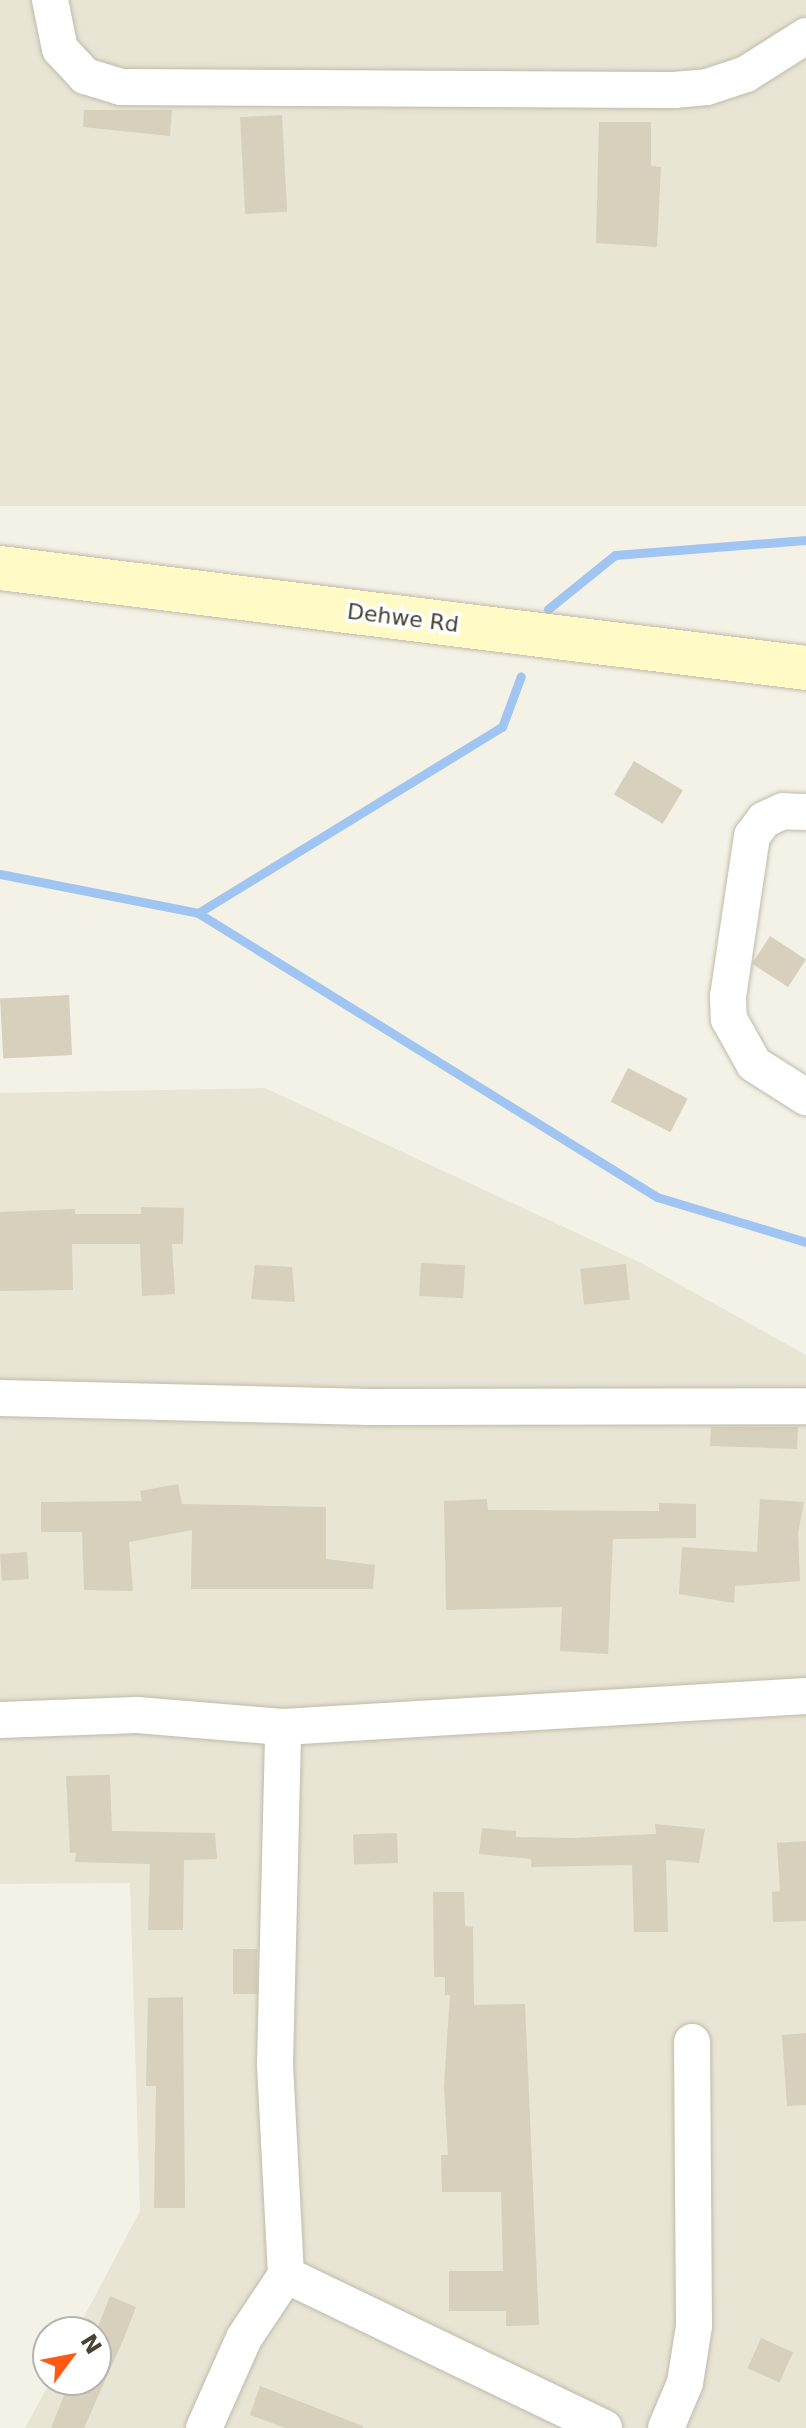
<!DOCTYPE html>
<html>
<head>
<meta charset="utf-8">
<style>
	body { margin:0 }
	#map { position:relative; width:806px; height:2428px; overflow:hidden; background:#f4f2e7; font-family:"DejaVu Sans",sans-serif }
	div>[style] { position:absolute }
	.residential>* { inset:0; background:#e8e5d5; transform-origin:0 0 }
	.stream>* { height:9px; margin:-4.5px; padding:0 4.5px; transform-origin:4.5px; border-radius:4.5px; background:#a1c5f3 }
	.building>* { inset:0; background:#d6d0bc; transform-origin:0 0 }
	.roads { filter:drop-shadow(0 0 2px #c0bba9) drop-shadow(0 0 2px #c0bba9) }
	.street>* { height:36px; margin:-18px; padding:0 18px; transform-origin:18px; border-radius:18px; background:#fff }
	.secondary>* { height:44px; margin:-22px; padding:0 22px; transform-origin:22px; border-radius:22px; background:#fffac6 }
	span { translate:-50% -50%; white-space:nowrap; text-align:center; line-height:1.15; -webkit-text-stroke:7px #fff; paint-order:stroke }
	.street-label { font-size:22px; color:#474335 }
	.north { position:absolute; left:32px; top:2316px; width:80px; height:80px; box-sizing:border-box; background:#fff; border:2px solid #b5b4ae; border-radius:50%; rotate:58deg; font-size:22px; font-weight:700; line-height:32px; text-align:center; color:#474335 }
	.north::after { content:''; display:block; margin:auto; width:28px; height:36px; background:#ff5913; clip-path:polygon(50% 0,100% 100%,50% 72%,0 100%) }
</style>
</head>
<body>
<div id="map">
	<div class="residential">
		<div style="left:0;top:0;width:806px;height:506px"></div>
		<div style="clip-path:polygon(265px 1088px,641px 1263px,806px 1355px,806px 2428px,25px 2428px,51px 2380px,96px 2380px,96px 2332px,76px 2332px,140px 2211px,130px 1883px,0 1884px,0 1093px)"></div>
	</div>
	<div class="stream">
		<div style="left:548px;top:609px;width:86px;rotate:-38.9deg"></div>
		<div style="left:615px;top:555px;width:192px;rotate:-4.5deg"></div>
		<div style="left:0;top:874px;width:202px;rotate:11.1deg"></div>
		<div style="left:198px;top:913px;width:540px;rotate:31.75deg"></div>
		<div style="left:657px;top:1197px;width:156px;rotate:16.8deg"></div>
		<div style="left:198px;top:913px;width:356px;rotate:-31.5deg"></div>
		<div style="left:502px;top:727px;width:54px;rotate:-69.6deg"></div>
	</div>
	<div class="building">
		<div style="clip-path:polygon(84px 110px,172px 110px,170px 136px,83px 127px)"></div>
		<div style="left:282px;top:115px;width:97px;height:42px;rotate:87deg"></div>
		<div style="clip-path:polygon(599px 122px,651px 122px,651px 166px,661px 167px,657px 247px,596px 243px)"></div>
		<div style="left:634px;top:761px;width:57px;height:39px;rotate:31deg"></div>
		<div style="left:770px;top:936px;width:43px;height:33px;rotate:33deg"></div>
		<div style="left:69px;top:995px;width:60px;height:69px;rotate:87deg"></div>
		<div style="left:628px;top:1068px;width:67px;height:38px;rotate:27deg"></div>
		<div style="clip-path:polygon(141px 1207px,184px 1208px,183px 1244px,172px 1244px,175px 1294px,142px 1296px,140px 1244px,72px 1244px,73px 1290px,0 1291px,0 1212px,75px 1209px,75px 1214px,141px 1214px)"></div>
		<div style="left:421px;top:1263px;width:44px;height:33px;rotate:3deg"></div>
		<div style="left:626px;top:1264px;width:36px;height:46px;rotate:84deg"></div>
		<div style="clip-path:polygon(255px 1265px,292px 1267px,295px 1302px,251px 1299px)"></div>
		<div style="clip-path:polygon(711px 1427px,798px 1427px,797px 1449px,710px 1446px)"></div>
		<div style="clip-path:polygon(178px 1484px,182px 1504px,326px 1507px,326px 1559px,375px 1565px,373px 1589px,191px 1589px,192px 1530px,129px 1542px,133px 1591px,84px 1590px,82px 1532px,41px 1532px,41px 1502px,142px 1501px,140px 1491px)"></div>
		<div style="clip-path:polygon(487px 1499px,488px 1510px,659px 1511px,659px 1503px,696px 1504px,696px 1538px,613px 1539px,608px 1654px,560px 1651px,562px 1607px,446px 1610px,444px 1501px)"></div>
		<div style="clip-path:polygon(760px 1499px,804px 1502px,798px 1533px,800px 1581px,735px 1586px,734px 1603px,679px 1594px,682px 1547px,757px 1552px)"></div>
		<div style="left:27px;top:1552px;width:27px;height:27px;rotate:86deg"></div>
		<div style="clip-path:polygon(110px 1775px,112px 1831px,215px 1833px,217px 1859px,184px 1860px,183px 1930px,148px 1930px,150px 1864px,75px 1862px,76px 1853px,70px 1853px,66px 1776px)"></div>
		<div style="clip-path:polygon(655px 1824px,705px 1829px,699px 1863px,666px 1860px,668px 1932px,634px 1932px,632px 1865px,531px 1867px,531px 1859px,479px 1854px,482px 1828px,516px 1831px,516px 1837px,574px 1838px,656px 1834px)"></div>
		<div style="left:397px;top:1833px;width:30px;height:44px;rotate:88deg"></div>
		<div style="clip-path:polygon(806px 1841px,806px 1921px,773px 1922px,772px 1892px,780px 1891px,777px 1843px)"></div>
		<div style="clip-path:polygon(433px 1892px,464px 1892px,465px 1926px,473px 1927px,474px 2005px,525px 2004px,539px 2325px,506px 2326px,506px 2311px,449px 2311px,449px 2271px,503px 2271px,501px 2192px,442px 2192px,441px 2155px,448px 2155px,444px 2086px,450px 1995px,445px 1995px,445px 1977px,434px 1977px)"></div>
		<div style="left:233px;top:1949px;width:24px;height:45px"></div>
		<div style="clip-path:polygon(183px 1997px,185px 2208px,154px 2208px,156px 2086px,146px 2086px,148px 1998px)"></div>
		<div style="clip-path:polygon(806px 2033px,806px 2105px,787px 2106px,782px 2035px)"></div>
		<div style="clip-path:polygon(110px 2296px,136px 2307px,124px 2338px,84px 2428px,51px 2428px,70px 2380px,96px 2380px,96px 2332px)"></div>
		<div style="left:761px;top:2338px;width:35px;height:33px;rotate:24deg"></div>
		<div style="clip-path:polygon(260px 2386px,363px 2426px,363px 2428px,285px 2428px,250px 2415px)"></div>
	</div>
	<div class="roads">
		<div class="street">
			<div style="left:50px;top:0;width:50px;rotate:78.5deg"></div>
			<div style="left:60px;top:49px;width:37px;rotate:47deg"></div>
			<div style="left:85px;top:76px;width:37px;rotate:17deg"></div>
			<div style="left:120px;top:87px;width:554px;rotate:0.31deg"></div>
			<div style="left:674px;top:90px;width:33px;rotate:-5deg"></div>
			<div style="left:707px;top:87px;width:41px;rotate:-18.4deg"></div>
			<div style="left:746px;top:74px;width:71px;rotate:-32.3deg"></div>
			<div style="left:806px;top:812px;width:23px;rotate:-178deg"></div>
			<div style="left:783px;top:811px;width:21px;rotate:155deg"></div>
			<div style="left:764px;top:820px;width:20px;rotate:127deg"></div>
			<div style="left:752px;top:836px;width:162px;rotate:98.5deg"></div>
			<div style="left:728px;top:996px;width:23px;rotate:88deg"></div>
			<div style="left:729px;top:1019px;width:51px;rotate:60.9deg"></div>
			<div style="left:754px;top:1064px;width:62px;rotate:32.4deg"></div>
			<div style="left:0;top:1398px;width:369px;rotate:1.4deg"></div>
			<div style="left:369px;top:1407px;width:437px;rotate:-0.1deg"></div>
			<div style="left:0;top:1720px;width:137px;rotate:-2.1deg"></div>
			<div style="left:137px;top:1715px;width:146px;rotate:4.7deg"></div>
			<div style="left:283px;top:1727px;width:524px;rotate:-3.39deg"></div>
			<div style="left:286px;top:2275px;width:353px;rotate:25.7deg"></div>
			<div style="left:204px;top:2428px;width:98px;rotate:-66deg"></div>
			<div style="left:244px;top:2338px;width:76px;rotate:-56.3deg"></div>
			<div style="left:286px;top:2275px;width:211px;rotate:-93deg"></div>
			<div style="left:275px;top:2064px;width:337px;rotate:-88.6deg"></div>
			<div style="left:666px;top:2428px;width:49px;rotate:-67.1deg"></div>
			<div style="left:685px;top:2383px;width:58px;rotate:-81deg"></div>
			<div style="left:694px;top:2326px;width:284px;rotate:-90.4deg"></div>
		</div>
		<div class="secondary">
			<div style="left:0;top:568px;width:812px;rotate:7.07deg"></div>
		</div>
	</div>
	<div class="street-label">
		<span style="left:403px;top:618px;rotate:7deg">Dehwe Rd</span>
	</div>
	<div class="north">N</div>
</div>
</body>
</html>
